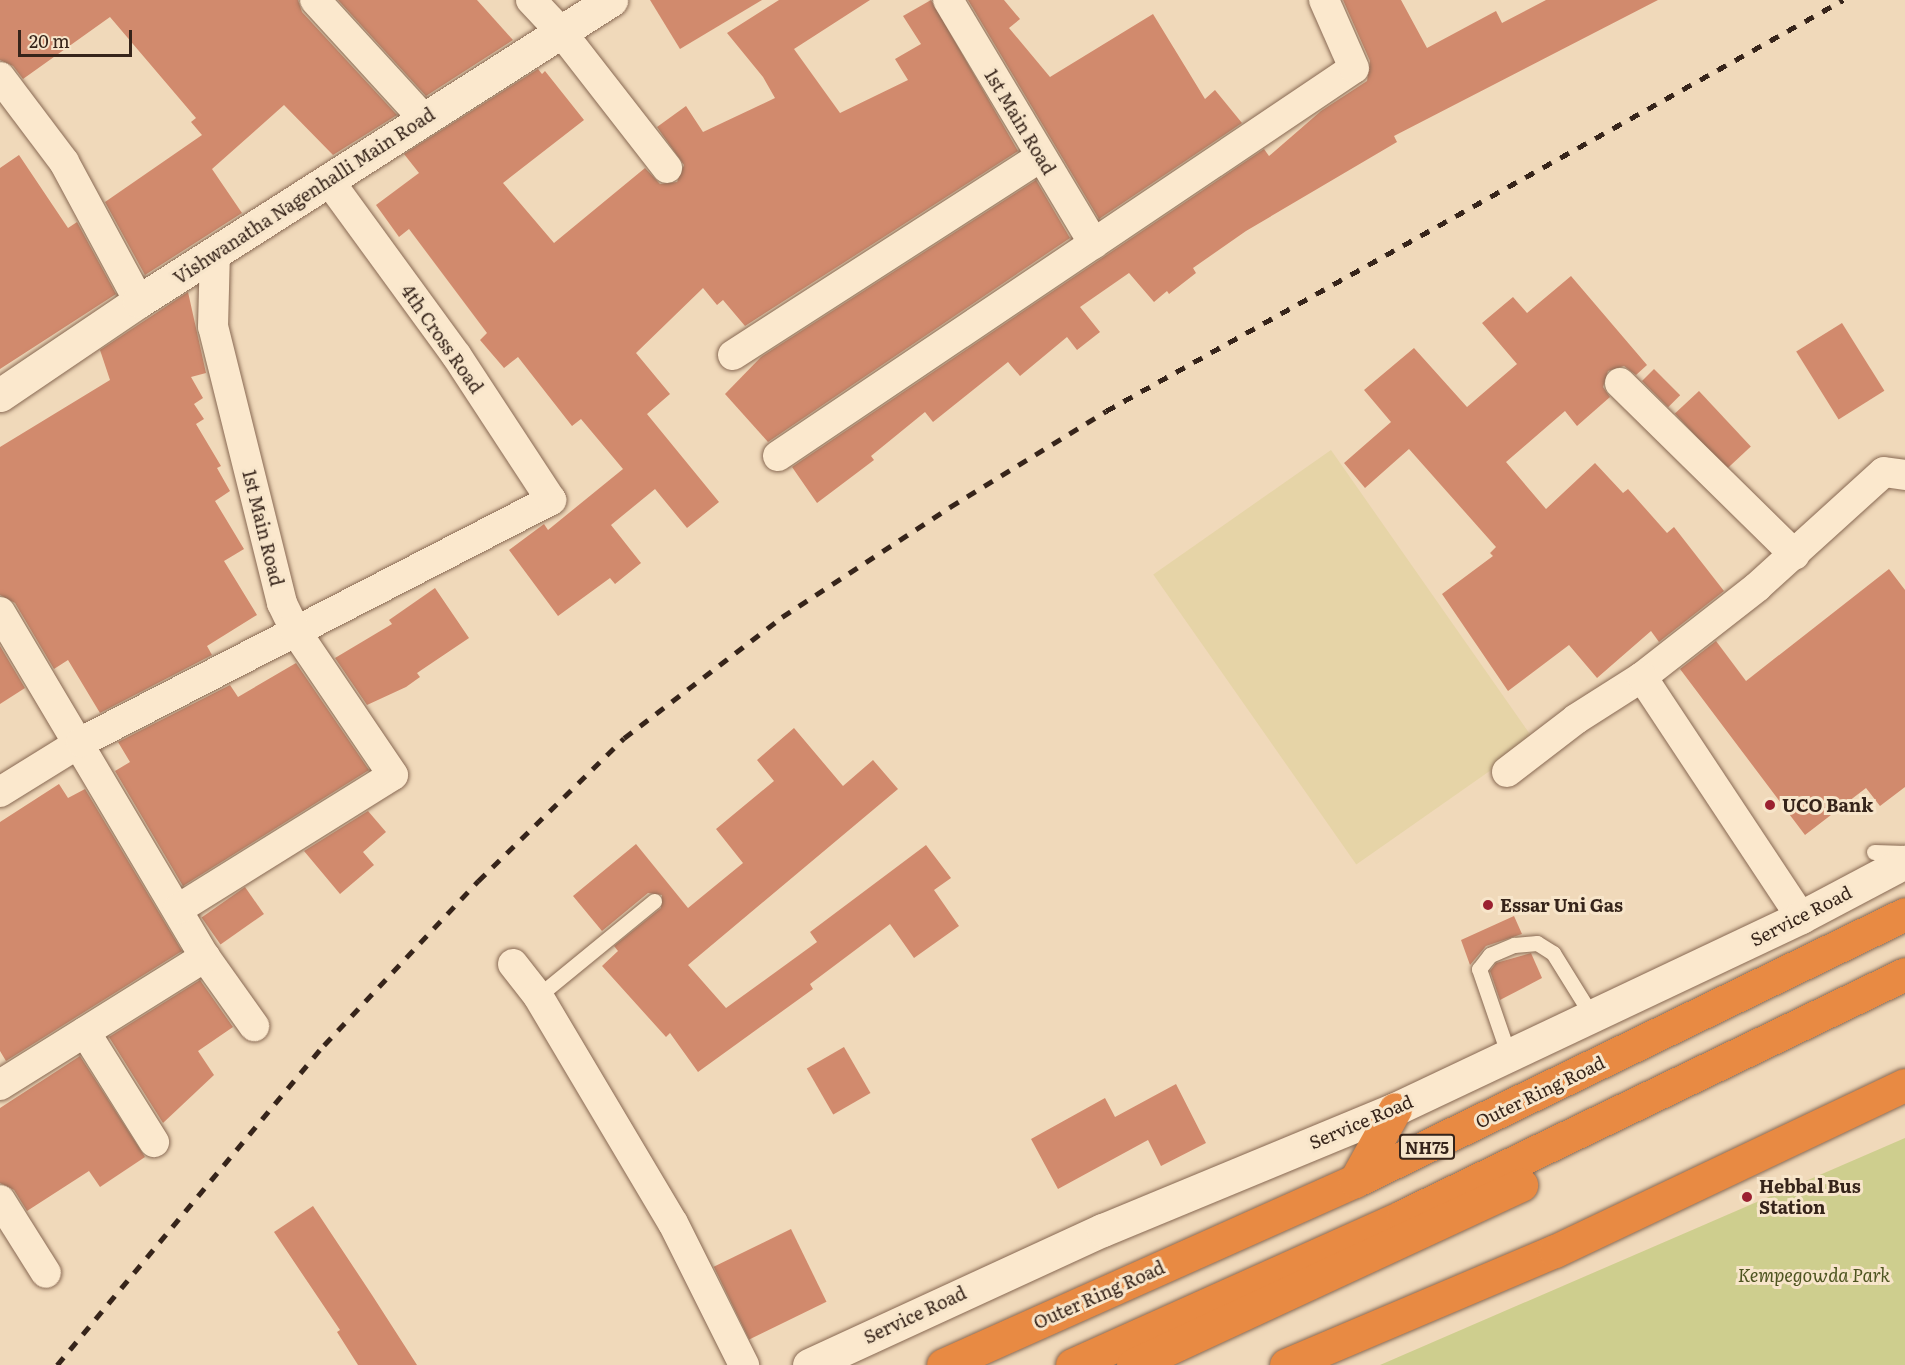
<!DOCTYPE html>
<html>
<head>
<meta charset="utf-8">
<style>
	body { margin:0 }
	#map { position:relative; width:1905px; height:1365px; overflow:hidden; background:#f0d9ba; font-family:Literata,serif }
	div>[style] { position:absolute }
	.farmland>* { inset:0; background:#e6d4a7; transform-origin:0 0 }
	.green>* { inset:0; background:#cece8e }
	.building>* { inset:0; background:#d18a6d; transform-origin:0 0 }
	.roads { filter:drop-shadow(0 0 2px #886953) drop-shadow(0 0 2px #886953) }
	.lane>* { height:15px; margin:-7.5px; padding:0 7.5px; transform-origin:7.5px; border-radius:7.5px; background:#fbe8cd }
	.street>* { height:30px; margin:-15px; padding:0 15px; transform-origin:15px; border-radius:15px; background:#fbe8cd }
	.secondary>* { height:33px; margin:-16.5px; padding:0 16.5px; transform-origin:16.5px; border-radius:16.5px; background:#fbe8cd }
	.highway>* { height:33px; margin:-16.5px; padding:0 16.5px; transform-origin:16.5px; border-radius:16.5px; background:#e88a43 }
	.rail>* { height:4.5px; margin-top:-2.25px; transform-origin:0; background:repeating-linear-gradient(90deg,#36241a 0 10px,transparent 0 20px) }
	.dots>* { width:16px; height:16px; translate:-50% -50%; box-sizing:border-box; border:3px solid #f7e5ca; border-radius:50% }
	span { translate:-50% -50%; white-space:nowrap; text-align:center; line-height:1.15; -webkit-text-stroke:6px #f7e5ca; paint-order:stroke }
	.shield-label span { padding:2px 4px; background:#f7e5ca; border:2px solid; border-radius:4px; -webkit-text-stroke-width:0 }
	.shield-label { font-size:16px; color:#36241a; font-weight:700 }
	.street-label { font-size:18px; color:#36241a }
	.poi-label { font-size:18px; color:#36241a; font-weight:700 }
	.left { translate:0 -50%; text-align:left }
	.park-label { font-size:18px; color:#4d541f; font-style:italic }
	.scale { position:absolute; left:18px; top:30px; width:114px; height:27px; box-sizing:border-box; border:3px solid #36241a; border-top:0; padding-left:8px; font-size:18px; line-height:21px; white-space:nowrap; color:#36241a; -webkit-text-stroke:4px #f7e5ca; paint-order:stroke }
</style>
</head>
<body>
<div id="map">
	<div class="farmland">
		<div style="left:1331px;top:450px;width:354px;height:217px;rotate:55deg"></div>
	</div>
	<div class="green">
		<div style="clip-path:polygon(1905px 1138px,1905px 1365px,1380px 1365px)"></div>
	</div>
	<div class="building">
		<div style="clip-path:polygon(0 0,298px 0,302px 12px,397px 115px,333px 155px,284px 105px,212px 169px,242px 213px,145px 275px,105px 202px,202px 135px,191px 122px,196px 118px,110px 17px,23px 79px,13px 66px,0 60px)"></div>
		<div style="clip-path:polygon(338px 0,477px 0,513px 40px,426px 96px)"></div>
		<div style="clip-path:polygon(650px 0,762px 0,680px 49px)"></div>
		<div style="clip-path:polygon(779px 0,870px 0,794px 49px,840px 113px,908px 80px,895px 59px,921px 44px,903px 16px,931px 0,1018px 151px,745px 326px,723px 300px,717px 305px,703px 288px,636px 353px,670px 394px,647px 414px,719px 502px,687px 528px,655px 489px,611px 525px,641px 563px,615px 584px,610px 578px,558px 616px,509px 550px,544px 524px,548px 530px,623px 469px,581px 419px,572px 426px,518px 357px,504px 368px,480px 340px,487px 333px,409px 229px,399px 237px,376px 205px,419px 173px,404px 154px,538px 69px,542px 74px,545px 71px,584px 120px,503px 183px,554px 243px,645px 168px,660px 184px,677px 182px,684px 165px,657px 127px,686px 106px,703px 132px,775px 98px,763px 77px,727px 33px)"></div>
		<div style="clip-path:polygon(968px 0,1004px 0,1020px 19px,1009px 28px,1050px 77px,1153px 14px,1205px 99px,1215px 90px,1242px 123px,1099px 219px)"></div>
		<div style="clip-path:polygon(1343px 0,1401px 0,1427px 48px,1496px 11px,1502px 23px,1546px 0,1658px 0,1394px 136px,1397px 142px,1246px 231px,1193px 268px,1196px 273px,1169px 294px,1167px 291px,1154px 302px,1129px 273px,1080px 307px,1100px 332px,1077px 350px,1067px 337px,1020px 376px,1008px 362px,933px 422px,925px 412px,871px 456px,874px 460px,817px 503px,792px 467px,1264px 149px,1269px 156px,1321px 111px,1367px 81px,1370px 61px)"></div>
		<div style="clip-path:polygon(19px 155px,68px 228px,77px 222px,116px 294px,0 369px,0 168px)"></div>
		<div style="clip-path:polygon(1036px 180px,1070px 238px,768px 442px,725px 394px,761px 357px)"></div>
		<div style="clip-path:polygon(1571px 276px,1647px 365px,1636px 375px,1624px 366px,1608px 371px,1603px 387px,1610px 397px,1577px 426px,1565px 411px,1506px 462px,1546px 509px,1595px 463px,1623px 493px,1628px 489px,1667px 533px,1674px 527px,1724px 591px,1659px 642px,1651px 631px,1597px 678px,1569px 645px,1508px 691px,1442px 594px,1493px 556px,1490px 553px,1496px 547px,1409px 449px,1365px 488px,1344px 463px,1391px 422px,1364px 390px,1414px 348px,1467px 407px,1517px 364px,1482px 323px,1513px 297px,1527px 313px)"></div>
		<div style="clip-path:polygon(188px 292px,206px 373px,191px 377px,203px 398px,194px 404px,204px 419px,196px 424px,221px 466px,217px 468px,230px 491px,215px 501px,244px 549px,224px 561px,257px 615px,207px 646px,212px 655px,100px 713px,68px 660px,54px 669px,15px 603px,0 595px,0 447px,110px 380px,100px 350px)"></div>
		<div style="left:1842px;top:323px;width:80px;height:54px;rotate:58deg"></div>
		<div style="left:1654px;top:369px;width:37px;height:17px;rotate:45deg"></div>
		<div style="left:1699px;top:391px;width:76px;height:33px;rotate:47deg"></div>
		<div style="clip-path:polygon(1889px 569px,1905px 590px,1905px 787px,1880px 806px,1866px 788px,1805px 835px,1680px 669px,1716px 641px,1746px 681px)"></div>
		<div style="clip-path:polygon(435px 588px,469px 638px,417px 673px,420px 677px,406px 687px,367px 705px,335px 658px,392px 624px,389px 620px)"></div>
		<div style="clip-path:polygon(0 646px,25px 688px,0 704px)"></div>
		<div style="clip-path:polygon(296px 663px,369px 770px,183px 886px,115px 771px,130px 762px,118px 742px,230px 685px,238px 697px)"></div>
		<div style="clip-path:polygon(794px 728px,843px 786px,873px 760px,898px 789px,688px 965px,726px 1008px,817px 942px,810px 932px,926px 845px,951px 878px,934px 890px,959px 926px,914px 958px,890px 924px,810px 984px,813px 989px,698px 1072px,670px 1033px,666px 1037px,602px 966px,618px 951px,614px 946px,661px 908px,662px 895px,648px 893px,602px 931px,573px 896px,636px 844px,688px 908px,743px 863px,716px 829px,774px 781px,757px 760px)"></div>
		<div style="clip-path:polygon(59px 784px,68px 798px,85px 789px,182px 951px,6px 1061px,0 1051px,0 822px)"></div>
		<div style="clip-path:polygon(368px 811px,386px 832px,363px 852px,374px 865px,340px 894px,304px 851px)"></div>
		<div style="left:245px;top:887px;width:33px;height:53px;rotate:55deg"></div>
		<div style="clip-path:polygon(1514px 916px,1522px 934px,1486px 946px,1470px 965px,1461px 940px)"></div>
		<div style="clip-path:polygon(1531px 953px,1542px 978px,1500px 1000px,1490px 971px,1496px 963px)"></div>
		<div style="clip-path:polygon(200px 980px,233px 1027px,198px 1051px,214px 1075px,163px 1123px,109px 1037px)"></div>
		<div style="left:844px;top:1047px;width:53px;height:43px;rotate:60deg"></div>
		<div style="clip-path:polygon(80px 1056px,145px 1157px,100px 1187px,89px 1171px,27px 1211px,14px 1190px,0 1183px,0 1108px)"></div>
		<div style="clip-path:polygon(1176px 1084px,1206px 1143px,1161px 1166px,1148px 1140px,1058px 1189px,1031px 1139px,1105px 1098px,1115px 1117px)"></div>
		<div style="clip-path:polygon(313px 1206px,372px 1295px,417px 1365px,358px 1365px,337px 1332px,340px 1330px,274px 1232px)"></div>
		<div style="left:791px;top:1229px;width:81px;height:86px;rotate:64deg"></div>
	</div>
	<div class="roads">
		<div class="lane">
			<div style="left:1874px;top:852px;width:31px;rotate:2deg"></div>
			<div style="left:538px;top:996px;width:150px;rotate:-39.3deg"></div>
			<div style="left:1508px;top:1053px;width:89px;rotate:-109deg"></div>
			<div style="left:1479px;top:969px;width:18px;rotate:-52deg"></div>
			<div style="left:1490px;top:955px;width:26px;rotate:-23deg"></div>
			<div style="left:1514px;top:945px;width:23px;rotate:-5deg"></div>
			<div style="left:1537px;top:943px;width:19px;rotate:32deg"></div>
			<div style="left:1553px;top:953px;width:74px;rotate:58.2deg"></div>
		</div>
		<div class="street">
			<div style="left:315px;top:0;width:161px;rotate:47.5deg"></div>
			<div style="left:531px;top:0;width:45px;rotate:46.8deg"></div>
			<div style="left:562px;top:33px;width:171px;rotate:52.1deg"></div>
			<div style="left:948px;top:0;width:284px;rotate:59.1deg"></div>
			<div style="left:0;top:77px;width:106px;rotate:53deg"></div>
			<div style="left:64px;top:162px;width:158px;rotate:61.7deg"></div>
			<div style="left:733px;top:355px;width:365px;rotate:-32.8deg"></div>
			<div style="left:1620px;top:383px;width:245px;rotate:44.5deg"></div>
			<div style="left:778px;top:456px;width:694px;rotate:-33.96deg"></div>
			<div style="left:1354px;top:68px;width:74px;rotate:-113.8deg"></div>
			<div style="left:0;top:612px;width:401px;rotate:59.3deg"></div>
			<div style="left:205px;top:957px;width:85px;rotate:54.6deg"></div>
			<div style="left:1642px;top:677px;width:146px;rotate:-38deg"></div>
			<div style="left:1757px;top:587px;width:171px;rotate:-42.2deg"></div>
			<div style="left:1884px;top:472px;width:21px;rotate:8deg"></div>
			<div style="left:1507px;top:772px;width:87px;rotate:-37.5deg"></div>
			<div style="left:1576px;top:719px;width:78px;rotate:-32.5deg"></div>
			<div style="left:1642px;top:677px;width:288px;rotate:56.5deg"></div>
			<div style="left:0;top:792px;width:95px;rotate:-31.7deg"></div>
			<div style="left:81px;top:742px;width:529px;rotate:-27.24deg"></div>
			<div style="left:551px;top:500px;width:173px;rotate:-123.2deg"></div>
			<div style="left:456px;top:355px;width:215px;rotate:-126.1deg"></div>
			<div style="left:178px;top:909px;width:253px;rotate:-31.9deg"></div>
			<div style="left:393px;top:775px;width:173px;rotate:-124.1deg"></div>
			<div style="left:296px;top:632px;width:32px;rotate:-116deg"></div>
			<div style="left:282px;top:603px;width:284px;rotate:-104deg"></div>
			<div style="left:213px;top:327px;width:74px;rotate:-88.5deg"></div>
			<div style="left:513px;top:964px;width:41px;rotate:52deg"></div>
			<div style="left:538px;top:996px;width:264px;rotate:59.3deg"></div>
			<div style="left:673px;top:1223px;width:159px;rotate:63.4deg"></div>
			<div style="left:85px;top:1032px;width:130px;rotate:57.9deg"></div>
			<div style="left:0;top:1085px;width:242px;rotate:-32deg"></div>
			<div style="left:0;top:1200px;width:86px;rotate:57.8deg"></div>
		</div>
		<div class="secondary">
			<div style="left:0;top:395px;width:168px;rotate:-34.1deg"></div>
			<div style="left:139px;top:301px;width:560px;rotate:-32.53deg"></div>
			<div style="left:809px;top:1365px;width:324px;rotate:-24.7deg"></div>
			<div style="left:1103px;top:1230px;width:316px;rotate:-22.5deg"></div>
			<div style="left:1395px;top:1109px;width:449px;rotate:-25.3deg"></div>
			<div style="left:1801px;top:917px;width:118px;rotate:-27.9deg"></div>
		</div>
		<div class="highway">
			<div style="left:1355px;top:1181px;width:82px;rotate:-60.9deg"></div>
			<div style="left:943px;top:1365px;width:451px;rotate:-24.1deg"></div>
			<div style="left:1355px;top:1181px;width:611px;rotate:-25.89deg"></div>
			<div style="left:1072px;top:1365px;width:363px;rotate:-24.2deg"></div>
			<div style="left:1403px;top:1216px;width:557px;rotate:-25.74deg"></div>
			<div style="left:1133px;top:1365px;width:428px;rotate:-24.9deg"></div>
			<div style="left:1286px;top:1365px;width:292px;rotate:-23deg"></div>
			<div style="left:1555px;top:1251px;width:387px;rotate:-25.4deg"></div>
		</div>
	</div>
	<div class="rail">
		<div style="left:57px;top:1365px;width:417px;rotate:-50.2deg"></div>
		<div style="left:324px;top:1045px;width:225px;rotate:-46.8deg"></div>
		<div style="left:478px;top:881px;width:204px;rotate:-44.4deg"></div>
		<div style="left:624px;top:738px;width:199px;rotate:-37.4deg"></div>
		<div style="left:782px;top:617px;width:201px;rotate:-33.2deg"></div>
		<div style="left:950px;top:507px;width:183px;rotate:-31.6deg"></div>
		<div style="left:1106px;top:411px;width:844px;rotate:-29.15deg"></div>
	</div>
	<div class="dots">
		<div style="left:1770px;top:805px;background:#9b2030"></div>
		<div style="left:1488px;top:905px;background:#9b2030"></div>
		<div style="left:1747px;top:1197px;background:#9b2030"></div>
	</div>
	<div class="shield-label">
		<span style="left:1427px;top:1147px">NH75</span>
	</div>
	<div class="street-label">
		<span style="left:1020px;top:122px;rotate:59deg">1st Main Road</span>
		<span style="left:304px;top:196px;rotate:-33deg">Vishwanatha Nagenhalli Main Road</span>
		<span style="left:442px;top:339px;rotate:55deg">4th Cross Road</span>
		<span style="left:263px;top:528px;rotate:76deg">1st Main Road</span>
		<span style="left:1801px;top:916px;rotate:-27deg">Service Road</span>
		<span style="left:1540px;top:1092px;rotate:-26deg">Outer Ring Road</span>
		<span style="left:1361px;top:1122px;rotate:-23deg">Service Road</span>
		<span style="left:1099px;top:1295px;rotate:-24deg">Outer Ring Road</span>
		<span style="left:915px;top:1315px;rotate:-25deg">Service Road</span>
	</div>
	<div class="poi-label">
		<span class="left" style="left:1782px;top:805px">UCO Bank</span>
		<span class="left" style="left:1500px;top:905px">Essar Uni Gas</span>
		<span class="left" style="left:1759px;top:1197px">Hebbal Bus<br>Station</span>
	</div>
	<div class="park-label">
		<span style="left:1814px;top:1275px">Kempegowda Park</span>
	</div>
	<div class="scale">20 m</div>
</div>
</body>
</html>
